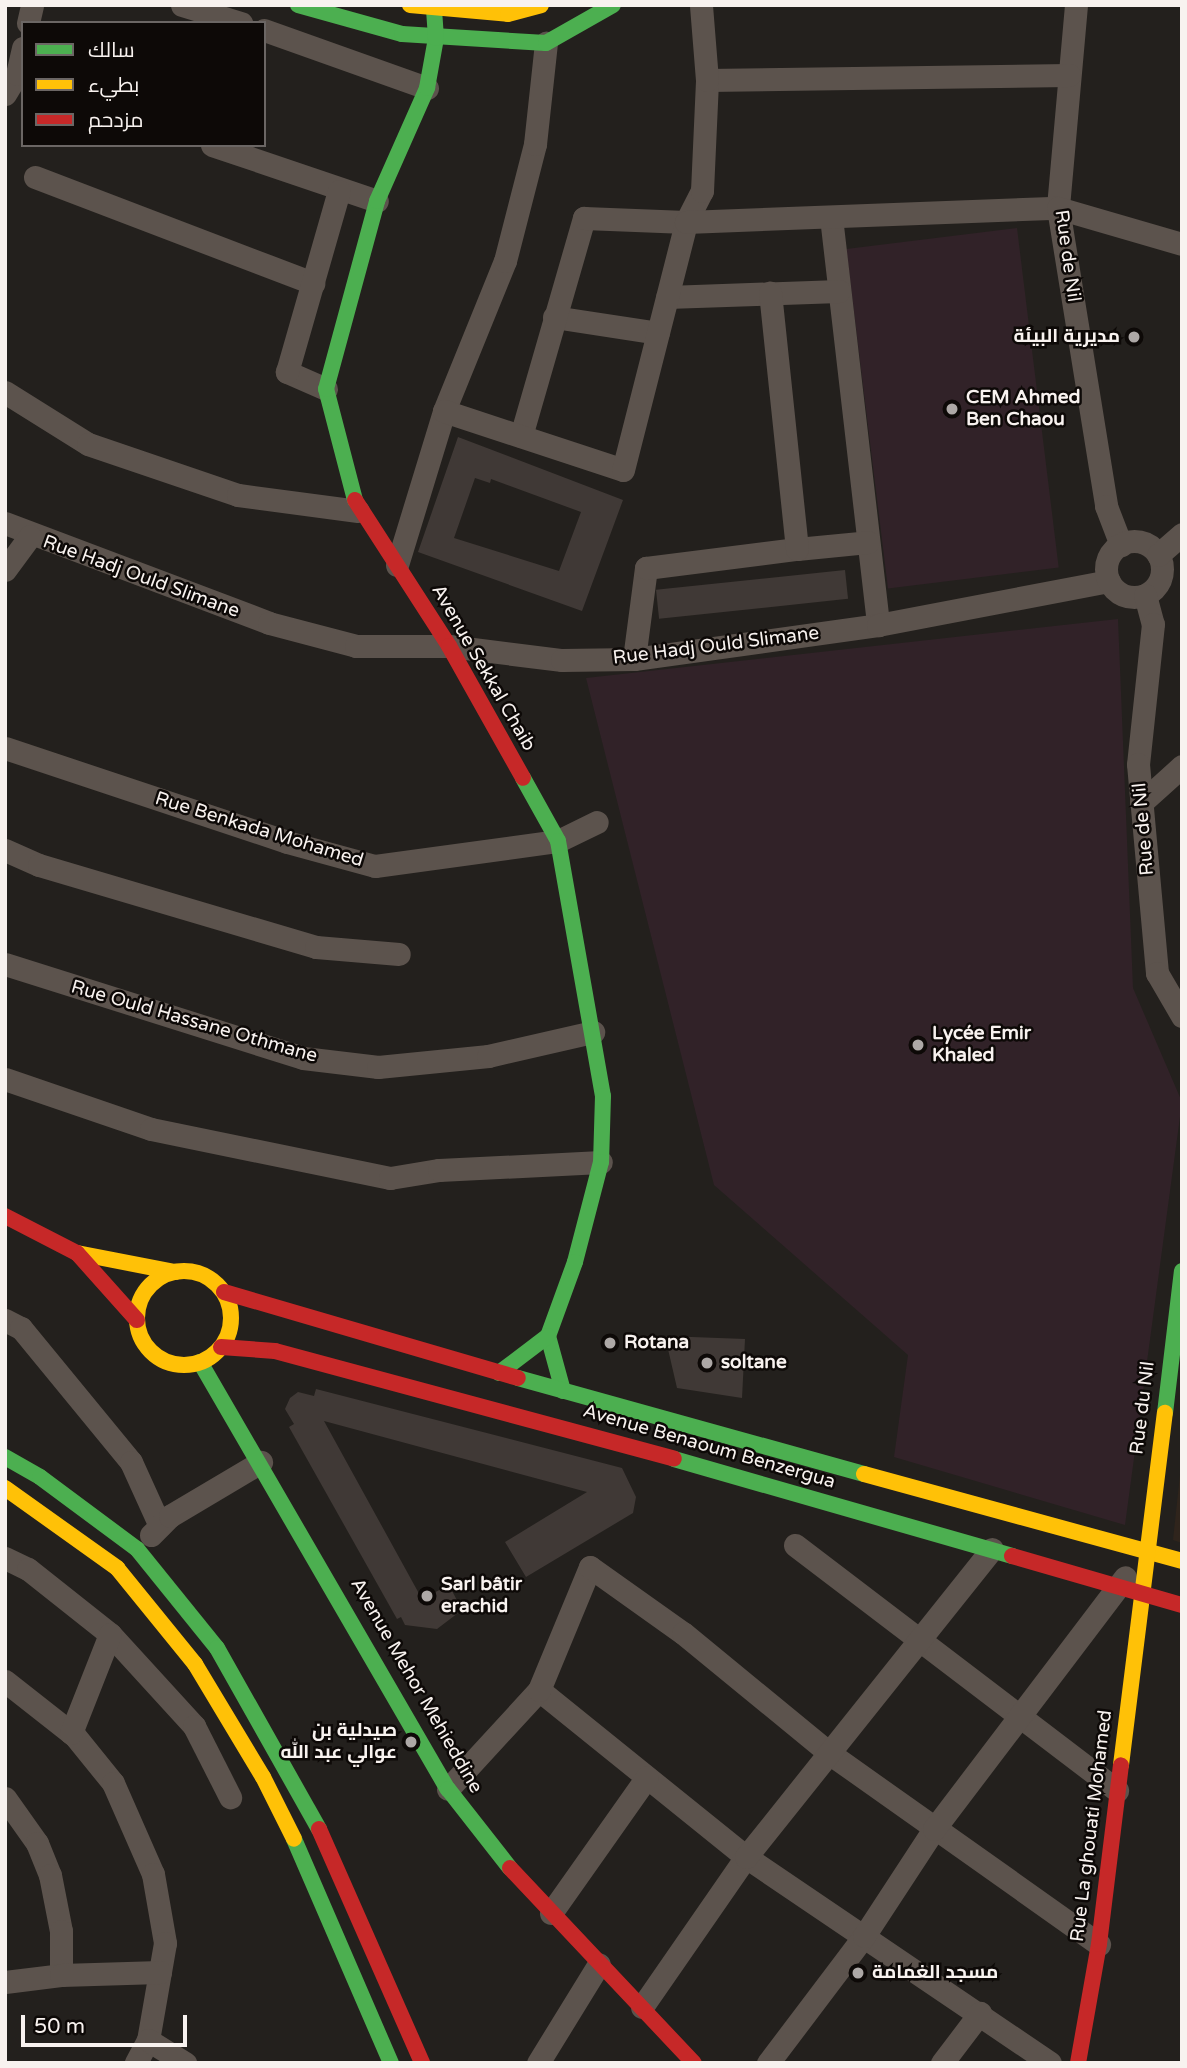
<!DOCTYPE html>
<html>
<head>
<meta charset="utf-8">
<style>
	body { margin:0 }
	#map { position:relative; width:1187px; height:2068px; overflow:hidden; background:#23201d; font-family:"Varela Round",Cairo,sans-serif }
	div>[style] { position:absolute }
	.built>* { inset:0; background:#2f241c }
	.education>* { inset:0; background:#312228; transform-origin:0 0 }
	.building>* { inset:0; background:#403936; transform-origin:0 0 }
	.street>* { height:23px; margin:-11.5px; padding:0 11.5px; transform-origin:11.5px; border-radius:11.5px; background:#5c534d }
	.street>.ring { margin:-11.5px; padding:0; box-sizing:content-box; background:none; border:23px solid #5c534d; border-radius:50% }
	.fast>* { height:16px; margin:-8px; padding:0 8px; transform-origin:8px; border-radius:8px; background:#4caf50 }
	.slow>* { height:16px; margin:-8px; padding:0 8px; transform-origin:8px; border-radius:8px; background:#ffc107 }
	.slow>.ring { margin:-8px; padding:0; box-sizing:content-box; background:none; border:16px solid #ffc107; border-radius:50% }
	.jam>* { height:16px; margin:-8px; padding:0 8px; transform-origin:8px; border-radius:8px; background:#c62828 }
	.dots>* { width:19px; height:19px; translate:-50% -50%; box-sizing:border-box; border:4px solid #0d0907; border-radius:50% }
	span { translate:-50% -50%; white-space:nowrap; text-align:center; line-height:1.15; -webkit-text-stroke:5px #0d0907; paint-order:stroke }
	.street-label { font-size:19px; color:#f8f2ef }
	.poi-label { font-size:19px; color:#f8f2ef; font-weight:700 }
	.right { translate:-100% -50%; text-align:right }
	.left { translate:0 -50%; text-align:left }
	.frame { position:absolute; inset:0; border:7px solid #f8f2ef; pointer-events:none }
	.legend { position:absolute; left:21px; top:21px; width:245px; height:126px; box-sizing:border-box; background:#0d0907; border:2px solid #6b6664; margin:0; padding:9px 12px; list-style:none; font-size:21px; color:#f8f2ef }
	.legend li { display:flex; align-items:center; gap:14px; height:35px }
	.legend b { width:35px; border:2px solid #6b6664 }
	.scale { position:absolute; left:21px; top:2015px; width:166px; height:32px; box-sizing:border-box; border:4px solid #f8f2ef; border-top:0; padding-left:9px; font-size:21px; line-height:24px; white-space:nowrap; color:#f8f2ef; -webkit-text-stroke:5px #0d0907; paint-order:stroke }
</style>
</head>
<body>
<div id="map">
	<div class="built">
		<div style="clip-path:polygon(1182px 1456px,1182px 1543px,1173px 1540px)"></div>
	</div>
	<div class="education">
		<div style="left:1017px;top:228px;width:342px;height:172px;rotate:83deg"></div>
		<div style="clip-path:polygon(1118px 619px,1133px 988px,1182px 1102px,1125px 1525px,894px 1457px,908px 1355px,714px 1185px,586px 678px)"></div>
	</div>
	<div class="building">
		<div style="clip-path:polygon(evenodd,458px 437px,623px 500px,582px 611px,418px 552px,458px 437px,475px 478px,490px 483px,491px 479px,581px 512px,559px 571px,454px 538px,475px 478px)"></div>
		<div style="left:845px;top:570px;width:29px;height:190px;rotate:84deg"></div>
		<div style="clip-path:polygon(665px 1336px,745px 1339px,742px 1398px,677px 1388px)"></div>
		<div style="clip-path:polygon(316px 1389px,622px 1468px,636px 1497px,633px 1513px,526px 1577px,505px 1542px,587px 1492px,324px 1421px,422px 1599px,449px 1585px,462px 1610px,437px 1629px,405px 1625px,401px 1617px,397px 1619px,289px 1427px,294px 1424px,285px 1409px,290px 1398px,298px 1392px,314px 1396px)"></div>
	</div>
	<div class="street">
		<div style="left:182px;top:5px;width:62px;rotate:17deg"></div>
		<div style="left:1076px;top:5px;width:204px;rotate:95.1deg"></div>
		<div style="left:1058px;top:208px;width:302px;rotate:80.8deg"></div>
		<div style="left:1106px;top:506px;width:42px;rotate:69deg"></div>
		<div style="left:28px;top:23px;width:18px;rotate:-77deg"></div>
		<div style="left:264px;top:30px;width:173px;rotate:19.6deg"></div>
		<div style="left:707px;top:80px;width:362px;rotate:-0.8deg"></div>
		<div style="left:5px;top:94px;width:23px;rotate:-59deg"></div>
		<div style="left:17px;top:74px;width:27px;rotate:-77deg"></div>
		<div style="left:212px;top:145px;width:174px;rotate:18.7deg"></div>
		<div style="left:35px;top:177px;width:298px;rotate:20.9deg"></div>
		<div style="left:831px;top:217px;width:411px;rotate:83.4deg"></div>
		<div style="left:667px;top:297px;width:172px;rotate:-2deg"></div>
		<div style="left:554px;top:317px;width:105px;rotate:8.7deg"></div>
		<div style="left:326px;top:389px;width:43px;rotate:-156.4deg"></div>
		<div style="left:287px;top:372px;width:188px;rotate:-74deg"></div>
		<div style="left:5px;top:392px;width:98px;rotate:32.1deg"></div>
		<div style="left:88px;top:444px;width:158px;rotate:18.8deg"></div>
		<div style="left:238px;top:495px;width:121px;rotate:7.6deg"></div>
		<div style="left:444px;top:411px;width:162px;rotate:-67.9deg"></div>
		<div style="left:505px;top:261px;width:121px;rotate:-75.6deg"></div>
		<div style="left:535px;top:144px;width:102px;rotate:-83.8deg"></div>
		<div style="left:521px;top:436px;width:227px;rotate:-73.9deg"></div>
		<div style="left:584px;top:218px;width:102px;rotate:2.2deg"></div>
		<div style="left:686px;top:222px;width:35px;rotate:-63deg"></div>
		<div style="left:702px;top:191px;width:111px;rotate:-87.4deg"></div>
		<div style="left:707px;top:80px;width:75px;rotate:-94.6deg"></div>
		<div style="left:5px;top:523px;width:282px;rotate:20.7deg"></div>
		<div style="left:269px;top:623px;width:90px;rotate:14.8deg"></div>
		<div style="left:356px;top:646px;width:93px"></div>
		<div style="left:449px;top:646px;width:114px;rotate:7.1deg"></div>
		<div style="left:562px;top:660px;width:72px;rotate:-0.8deg"></div>
		<div style="left:634px;top:659px;width:246px;rotate:-7.9deg"></div>
		<div style="left:878px;top:625px;width:235px;rotate:-10.8deg"></div>
		<div class="ring" style="left:1106px;top:541px;width:33px;height:33px"></div>
		<div style="left:797px;top:549px;width:71px;rotate:-5.6deg"></div>
		<div style="left:1158px;top:555px;width:32px;rotate:-41deg"></div>
		<div style="left:397px;top:565px;width:161px;rotate:-73deg"></div>
		<div style="left:444px;top:411px;width:188px;rotate:18.2deg"></div>
		<div style="left:623px;top:470px;width:256px;rotate:-75.7deg"></div>
		<div style="left:686px;top:222px;width:372px;rotate:-2.2deg"></div>
		<div style="left:1058px;top:208px;width:129px;rotate:16.2deg"></div>
		<div style="left:5px;top:570px;width:42px;rotate:-53.7deg"></div>
		<div style="left:1145px;top:595px;width:30px;rotate:75deg"></div>
		<div style="left:1153px;top:624px;width:141px;rotate:96.1deg"></div>
		<div style="left:1138px;top:764px;width:210px;rotate:84.8deg"></div>
		<div style="left:1157px;top:973px;width:50px;rotate:59.8deg"></div>
		<div style="left:634px;top:659px;width:92px;rotate:-82.5deg"></div>
		<div style="left:646px;top:568px;width:152px;rotate:-7.2deg"></div>
		<div style="left:797px;top:549px;width:258px;rotate:-96deg"></div>
		<div style="left:5px;top:748px;width:297px;rotate:18.4deg"></div>
		<div style="left:287px;top:842px;width:91px;rotate:15.3deg"></div>
		<div style="left:375px;top:866px;width:185px;rotate:-7.8deg"></div>
		<div style="left:558px;top:841px;width:43px;rotate:-26deg"></div>
		<div style="left:1141px;top:803px;width:55px;rotate:-42.1deg"></div>
		<div style="left:5px;top:850px;width:37px;rotate:24deg"></div>
		<div style="left:39px;top:865px;width:289px;rotate:16.5deg"></div>
		<div style="left:316px;top:947px;width:83px;rotate:4.8deg"></div>
		<div style="left:5px;top:964px;width:312px;rotate:17.5deg"></div>
		<div style="left:303px;top:1058px;width:76px;rotate:6.8deg"></div>
		<div style="left:378px;top:1067px;width:111px;rotate:-5.7deg"></div>
		<div style="left:488px;top:1056px;width:108px;rotate:-12.9deg"></div>
		<div style="left:5px;top:1079px;width:154px;rotate:18.9deg"></div>
		<div style="left:151px;top:1129px;width:244px;rotate:11.6deg"></div>
		<div style="left:390px;top:1178px;width:50px;rotate:-9.3deg"></div>
		<div style="left:439px;top:1170px;width:162px;rotate:-2.8deg"></div>
		<div style="left:5px;top:1320px;width:18px;rotate:27deg"></div>
		<div style="left:21px;top:1328px;width:173px;rotate:50.6deg"></div>
		<div style="left:131px;top:1462px;width:70px;rotate:65.6deg"></div>
		<div style="left:151px;top:1535px;width:27px;rotate:-45deg"></div>
		<div style="left:170px;top:1516px;width:106px;rotate:-30.7deg"></div>
		<div style="left:795px;top:1545px;width:405px;rotate:37.3deg"></div>
		<div style="left:5px;top:1558px;width:25px;rotate:26deg"></div>
		<div style="left:28px;top:1569px;width:105px;rotate:38.4deg"></div>
		<div style="left:110px;top:1634px;width:125px;rotate:47.6deg"></div>
		<div style="left:194px;top:1726px;width:80px;rotate:63.1deg"></div>
		<div style="left:5px;top:1681px;width:89px;rotate:38.2deg"></div>
		<div style="left:75px;top:1736px;width:60px;rotate:51deg"></div>
		<div style="left:113px;top:1783px;width:99px;rotate:66.3deg"></div>
		<div style="left:153px;top:1874px;width:70px;rotate:80.1deg"></div>
		<div style="left:165px;top:1943px;width:98px;rotate:99.9deg"></div>
		<div style="left:148px;top:2040px;width:26px;rotate:118deg"></div>
		<div style="left:539px;top:1690px;width:266px;rotate:38.9deg"></div>
		<div style="left:746px;top:1857px;width:367px;rotate:34.1deg"></div>
		<div style="left:71px;top:1733px;width:106px;rotate:-68.5deg"></div>
		<div style="left:448px;top:1789px;width:134px;rotate:-47.4deg"></div>
		<div style="left:539px;top:1690px;width:133px;rotate:-67.5deg"></div>
		<div style="left:590px;top:1567px;width:114px;rotate:35.4deg"></div>
		<div style="left:683px;top:1633px;width:189px;rotate:39.4deg"></div>
		<div style="left:829px;top:1753px;width:331px;rotate:35.3deg"></div>
		<div style="left:5px;top:1798px;width:55px;rotate:54.6deg"></div>
		<div style="left:37px;top:1843px;width:35px;rotate:68deg"></div>
		<div style="left:50px;top:1875px;width:57px;rotate:78.9deg"></div>
		<div style="left:61px;top:1931px;width:44px;rotate:90deg"></div>
		<div style="left:551px;top:1913px;width:166px;rotate:-54.8deg"></div>
		<div style="left:5px;top:1982px;width:56px;rotate:-7.1deg"></div>
		<div style="left:61px;top:1975px;width:99px;rotate:-1.7deg"></div>
		<div style="left:642px;top:2007px;width:183px;rotate:-55.3deg"></div>
		<div style="left:746px;top:1857px;width:394px;rotate:-51.4deg"></div>
		<div style="left:148px;top:2040px;width:44px;rotate:31.9deg"></div>
		<div style="left:538px;top:2063px;width:116px;rotate:-58.4deg"></div>
		<div style="left:768px;top:2063px;width:159px;rotate:-52.9deg"></div>
		<div style="left:864px;top:1936px;width:128px;rotate:-56.8deg"></div>
		<div style="left:934px;top:1829px;width:316px;rotate:-52.8deg"></div>
		<div style="left:942px;top:2063px;width:63px;rotate:-52.8deg"></div>
	</div>
	<div class="fast">
		<div style="left:298px;top:5px;width:108px;rotate:15.6deg"></div>
		<div style="left:402px;top:34px;width:144px;rotate:3.6deg"></div>
		<div style="left:546px;top:43px;width:77px;rotate:-29.6deg"></div>
		<div style="left:355px;top:500px;width:115px;rotate:-104.6deg"></div>
		<div style="left:326px;top:389px;width:195px;rotate:-74.8deg"></div>
		<div style="left:377px;top:201px;width:124px;rotate:-66.1deg"></div>
		<div style="left:427px;top:88px;width:51px;rotate:-79.8deg"></div>
		<div style="left:436px;top:38px;width:27px;rotate:-94deg"></div>
		<div style="left:523px;top:778px;width:72px;rotate:60.9deg"></div>
		<div style="left:558px;top:841px;width:259px;rotate:80deg"></div>
		<div style="left:603px;top:1096px;width:66px;rotate:91.7deg"></div>
		<div style="left:601px;top:1162px;width:103px;rotate:104.6deg"></div>
		<div style="left:575px;top:1262px;width:79px;rotate:110deg"></div>
		<div style="left:548px;top:1336px;width:57px;rotate:74.7deg"></div>
		<div style="left:200px;top:1362px;width:494px;rotate:59.9deg"></div>
		<div style="left:448px;top:1789px;width:100px;rotate:51.9deg"></div>
		<div style="left:499px;top:1373px;width:61px;rotate:-37.1deg"></div>
		<div style="left:518px;top:1378px;width:359px;rotate:15.5deg"></div>
		<div style="left:1165px;top:1413px;width:143px;rotate:-83.2deg"></div>
		<div style="left:5px;top:1457px;width:40px;rotate:29.7deg"></div>
		<div style="left:40px;top:1477px;width:121px;rotate:36.6deg"></div>
		<div style="left:137px;top:1549px;width:127px;rotate:51.1deg"></div>
		<div style="left:217px;top:1648px;width:208px;rotate:60.6deg"></div>
		<div style="left:674px;top:1459px;width:352px;rotate:16deg"></div>
		<div style="left:294px;top:1839px;width:244px;rotate:66.6deg"></div>
	</div>
	<div class="slow">
		<div style="left:410px;top:5px;width:98px;rotate:5.2deg"></div>
		<div style="left:508px;top:14px;width:34px;rotate:-15deg"></div>
		<div style="left:77px;top:1253px;width:100px;rotate:11deg"></div>
		<div class="ring" style="left:137px;top:1271px;width:78px;height:78px"></div>
		<div style="left:864px;top:1474px;width:330px;rotate:15.3deg"></div>
		<div style="left:5px;top:1488px;width:138px;rotate:35.5deg"></div>
		<div style="left:117px;top:1568px;width:124px;rotate:50.9deg"></div>
		<div style="left:195px;top:1664px;width:132px;rotate:59deg"></div>
		<div style="left:263px;top:1777px;width:69px;rotate:63.4deg"></div>
		<div style="left:1121px;top:1765px;width:355px;rotate:-82.9deg"></div>
	</div>
	<div class="jam">
		<div style="left:355px;top:500px;width:174px;rotate:57.2deg"></div>
		<div style="left:449px;top:646px;width:151px;rotate:60.7deg"></div>
		<div style="left:5px;top:1216px;width:81px;rotate:27.2deg"></div>
		<div style="left:77px;top:1253px;width:90px;rotate:48.2deg"></div>
		<div style="left:224px;top:1292px;width:306px;rotate:16.3deg"></div>
		<div style="left:221px;top:1347px;width:54px;rotate:4.2deg"></div>
		<div style="left:275px;top:1351px;width:413px;rotate:15.1deg"></div>
		<div style="left:1012px;top:1556px;width:177px;rotate:16.1deg"></div>
		<div style="left:319px;top:1829px;width:256px;rotate:66.2deg"></div>
		<div style="left:510px;top:1868px;width:268px;rotate:46.7deg"></div>
		<div style="left:1078px;top:2063px;width:121px;rotate:-80deg"></div>
		<div style="left:1099px;top:1944px;width:180px;rotate:-83deg"></div>
	</div>
	<div class="dots">
		<div style="left:1134px;top:337px;background:#ada8a6"></div>
		<div style="left:952px;top:409px;background:#ada8a6"></div>
		<div style="left:918px;top:1045px;background:#ada8a6"></div>
		<div style="left:610px;top:1343px;background:#ada8a6"></div>
		<div style="left:707px;top:1363px;background:#ada8a6"></div>
		<div style="left:427px;top:1596px;background:#ada8a6"></div>
		<div style="left:411px;top:1742px;background:#ada8a6"></div>
		<div style="left:858px;top:1973px;background:#ada8a6"></div>
	</div>
	<div class="street-label">
		<span style="left:1067px;top:256px;rotate:82deg">Rue de Nil</span>
		<span style="left:141px;top:577px;rotate:20deg">Rue Hadj Ould Slimane</span>
		<span style="left:716px;top:646px;rotate:-7deg">Rue Hadj Ould Slimane</span>
		<span style="left:483px;top:668px;rotate:60deg">Avenue Sekkal Chaib</span>
		<span style="left:1144px;top:829px;rotate:-95deg">Rue de Nil</span>
		<span style="left:259px;top:830px;rotate:17deg">Rue Benkada Mohamed</span>
		<span style="left:194px;top:1022px;rotate:16deg">Rue Ould Hassane Othmane</span>
		<span style="left:1143px;top:1408px;rotate:-83deg">Rue du Nil</span>
		<span style="left:709px;top:1447px;rotate:16deg">Avenue Benaoum Benzergua</span>
		<span style="left:416px;top:1686px;rotate:60deg">Avenue Mehor Mehieddine</span>
		<span style="left:1092px;top:1826px;rotate:-83deg">Rue La ghouati Mohamed</span>
	</div>
	<div class="poi-label">
		<span class="right" style="left:1120px;top:337px">مديرية البيئة</span>
		<span class="left" style="left:966px;top:409px">CEM Ahmed<br>Ben Chaou</span>
		<span class="left" style="left:932px;top:1045px">Lycée Emir<br>Khaled</span>
		<span class="left" style="left:624px;top:1343px">Rotana</span>
		<span class="left" style="left:721px;top:1363px">soltane</span>
		<span class="left" style="left:441px;top:1596px">Sarl bâtir<br>erachid</span>
		<span class="right" style="left:397px;top:1742px">صيدلية بن<br>عوالي عبد الله</span>
		<span class="left" style="left:872px;top:1973px">مسجد الغمامة</span>
	</div>
	<div class="frame"></div>
	<ul class="legend">
	<li><b style="height:9px;background:#4caf50"></b>سالك</li>
	<li><b style="height:9px;background:#ffc107"></b>بطيء</li>
	<li><b style="height:9px;background:#c62828"></b>مزدحم</li>
	</ul>
	<div class="scale">50 m</div>
</div>
</body>
</html>
